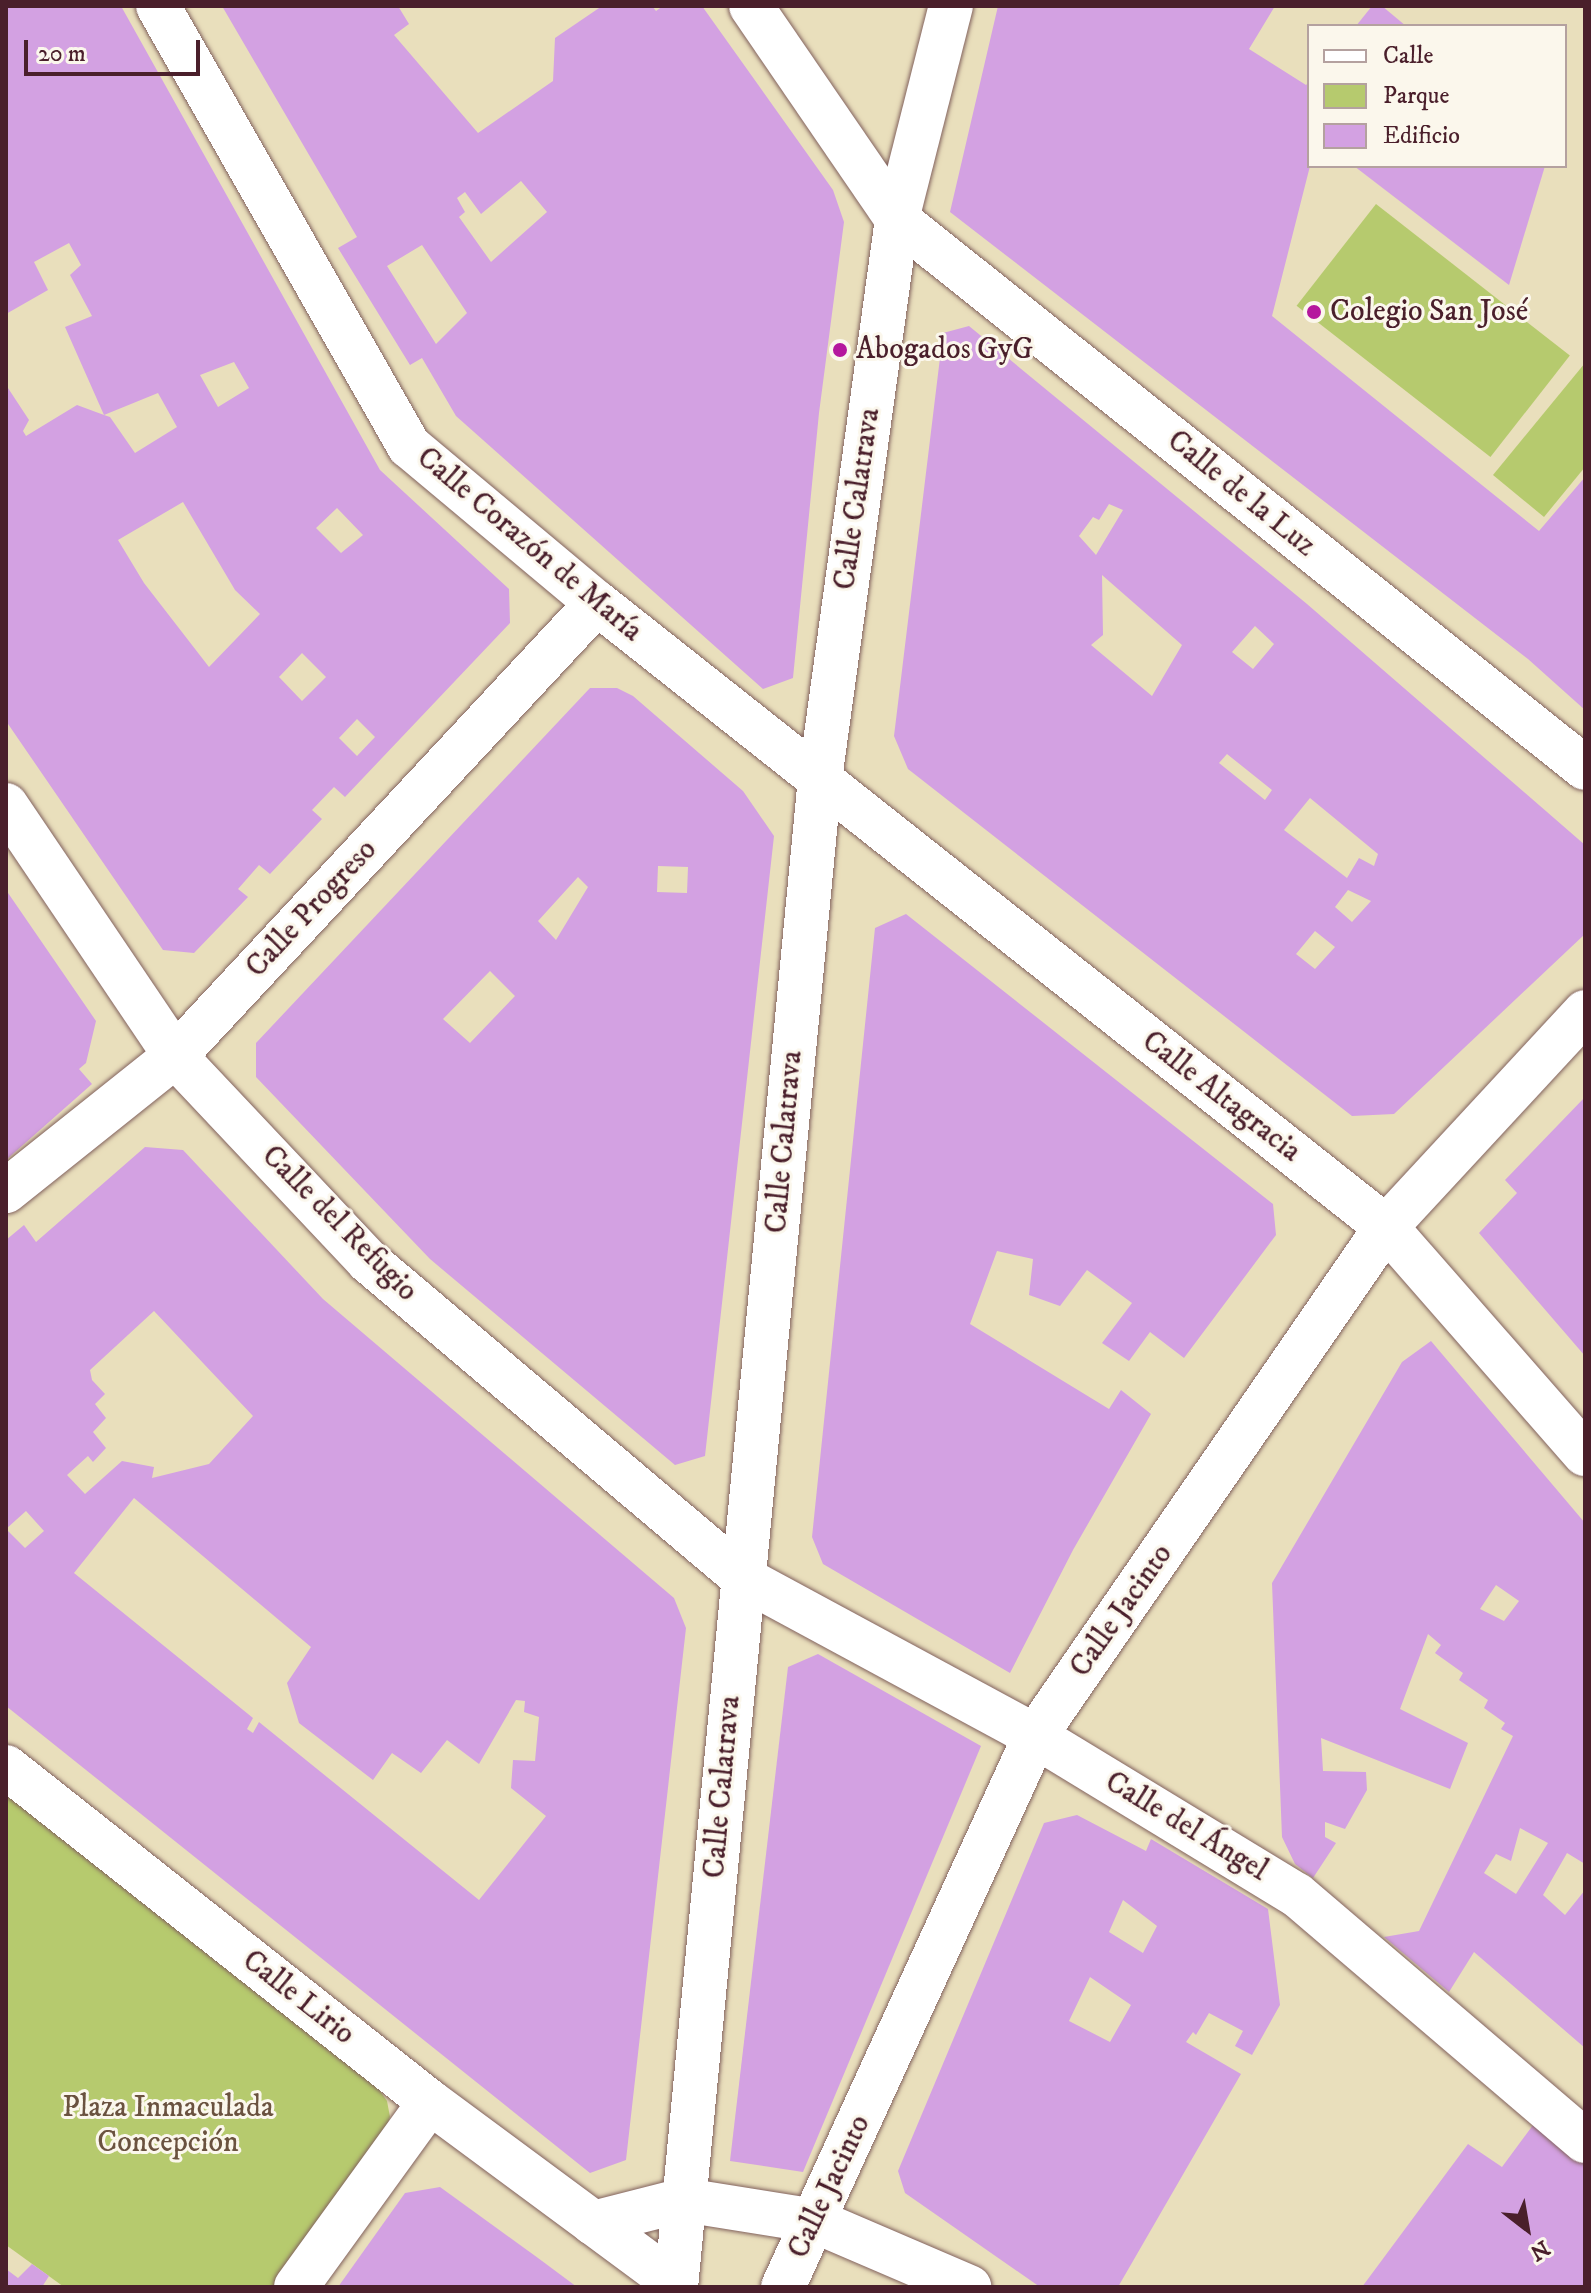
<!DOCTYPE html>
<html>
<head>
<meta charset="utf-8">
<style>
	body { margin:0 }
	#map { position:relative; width:1591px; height:2293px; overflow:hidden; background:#e9dfbc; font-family:"IM FELL DW Pica",serif }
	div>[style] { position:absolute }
	.green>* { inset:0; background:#b6ca6e; transform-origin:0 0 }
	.building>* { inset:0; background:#d3a1e2 }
	.roads { filter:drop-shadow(0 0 2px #82625e) drop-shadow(0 0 2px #82625e) }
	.street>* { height:44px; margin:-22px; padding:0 22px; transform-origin:22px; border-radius:22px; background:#fff }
	.dots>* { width:22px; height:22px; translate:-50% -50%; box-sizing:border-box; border:4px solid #fbf7ec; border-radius:50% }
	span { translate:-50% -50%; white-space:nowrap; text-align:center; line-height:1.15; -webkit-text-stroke:6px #fbf7ec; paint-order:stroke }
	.poi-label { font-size:30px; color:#4a1f2b }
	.left { translate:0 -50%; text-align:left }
	.street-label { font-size:30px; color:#4a1f2b }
	.park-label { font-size:30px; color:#6a523f }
	.frame { position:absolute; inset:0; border:8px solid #4a1f2b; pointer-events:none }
	.legend { position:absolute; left:1307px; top:24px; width:260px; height:144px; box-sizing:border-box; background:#fbf7ec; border:2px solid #b4a19f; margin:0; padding:10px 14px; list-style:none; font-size:24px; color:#4a1f2b }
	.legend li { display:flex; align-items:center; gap:16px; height:40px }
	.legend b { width:40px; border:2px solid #b4a19f }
	.north { position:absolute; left:1487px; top:2189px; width:80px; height:80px; -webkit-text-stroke:6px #fbf7ec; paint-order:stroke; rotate:149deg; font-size:22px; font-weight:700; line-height:32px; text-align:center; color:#4a1f2b }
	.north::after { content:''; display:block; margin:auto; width:28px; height:36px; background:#4a1f2b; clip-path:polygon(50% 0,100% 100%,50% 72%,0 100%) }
	.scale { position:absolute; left:24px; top:40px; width:176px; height:36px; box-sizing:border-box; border:4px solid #4a1f2b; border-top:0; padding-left:10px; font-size:24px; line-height:28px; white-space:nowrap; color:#4a1f2b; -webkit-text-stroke:6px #fbf7ec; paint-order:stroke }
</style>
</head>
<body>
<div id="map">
	<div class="green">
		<div style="left:1376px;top:204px;width:246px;height:129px;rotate:38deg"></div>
		<div style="clip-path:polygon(1585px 363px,1585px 467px,1544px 517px,1493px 475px)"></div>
		<div style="clip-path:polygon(6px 1797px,18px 1799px,371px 2078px,387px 2101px,390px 2117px,380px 2145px,274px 2287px,64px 2287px,6px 2245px)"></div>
	</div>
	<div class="building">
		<div style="clip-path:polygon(evenodd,6px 6px,121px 6px,380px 470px,509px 589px,510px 623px,345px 797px,334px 787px,312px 810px,322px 819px,270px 874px,259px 865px,238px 889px,248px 897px,194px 953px,163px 950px,6px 721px,6px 385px,29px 420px,23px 431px,26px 436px,77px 405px,104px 415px,65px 327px,92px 316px,70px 275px,81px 265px,69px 243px,34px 262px,48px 290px,6px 314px,6px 6px,234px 362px,249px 388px,218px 407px,200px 375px,234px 362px,6px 6px,158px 393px,177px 427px,135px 453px,110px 417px,104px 415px,158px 393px,6px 6px,183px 502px,235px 590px,260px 614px,209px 667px,144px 583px,118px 540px,183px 502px,6px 6px,337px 508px,363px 535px,341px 553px,316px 528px,337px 508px,6px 6px,302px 653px,326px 677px,302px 701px,279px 677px,302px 653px,6px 6px,357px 719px,375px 737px,357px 756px,339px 738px,357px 719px)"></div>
		<div style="clip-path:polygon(evenodd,222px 6px,398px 6px,409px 24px,394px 35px,478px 133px,553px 81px,555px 38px,602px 6px,652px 6px,656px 11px,663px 6px,702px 6px,833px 190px,844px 222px,819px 413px,793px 678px,763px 689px,456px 416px,422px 358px,410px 365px,338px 248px,357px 237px,222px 6px,521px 181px,547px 212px,491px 262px,459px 217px,465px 212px,457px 198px,465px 192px,481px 214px,521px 181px,222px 6px,422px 245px,467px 313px,436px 344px,387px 266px,422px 245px)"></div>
		<div style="clip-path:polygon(998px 6px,1275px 6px,1249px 49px,1306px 85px,1309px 82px,1310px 166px,1272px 316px,1539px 531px,1585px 477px,1585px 710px,1528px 659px,950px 212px)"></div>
		<div style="clip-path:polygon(1372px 6px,1382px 6px,1406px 26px,1356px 26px)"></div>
		<div style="clip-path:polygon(1354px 166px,1545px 166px,1509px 285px)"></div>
		<div style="clip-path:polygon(evenodd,969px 326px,1307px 604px,1585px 845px,1585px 934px,1394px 1114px,1352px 1116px,908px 769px,894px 736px,943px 333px,969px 326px,1109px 504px,1123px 510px,1096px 555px,1079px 536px,1093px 517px,1099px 520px,1109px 504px,969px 326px,1102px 575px,1182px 645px,1152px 696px,1091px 645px,1103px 635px,1102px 575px,969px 326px,1255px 626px,1274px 644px,1253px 669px,1232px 652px,1255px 626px,969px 326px,1227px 754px,1272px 790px,1265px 800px,1219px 763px,1227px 754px,969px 326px,1310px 798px,1378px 854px,1374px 866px,1359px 858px,1347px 878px,1284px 830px,1310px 798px,969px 326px,1348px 890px,1371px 901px,1352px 922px,1335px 907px,1348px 890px,969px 326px,1315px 931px,1335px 947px,1315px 969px,1296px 954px,1315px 931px)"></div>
		<div style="clip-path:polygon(evenodd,590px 688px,617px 688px,633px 696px,743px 791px,774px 836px,705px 1456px,675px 1465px,430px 1259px,256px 1077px,256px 1043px,590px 688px,658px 866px,688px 867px,687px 893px,657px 892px,658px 866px,590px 688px,578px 877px,588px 887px,556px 940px,538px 921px,578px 877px,590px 688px,490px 971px,515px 996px,470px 1043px,443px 1019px,490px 971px)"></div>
		<div style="clip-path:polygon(6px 890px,96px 1021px,86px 1063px,79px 1069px,92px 1084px,6px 1160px)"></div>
		<div style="clip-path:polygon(906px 914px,1273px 1204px,1276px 1235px,1184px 1358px,1150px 1332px,1129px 1361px,1102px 1343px,1132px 1303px,1087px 1270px,1060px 1306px,1029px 1295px,1033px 1259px,997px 1251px,970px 1324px,1109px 1409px,1121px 1390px,1151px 1414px,1073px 1550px,1010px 1673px,823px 1564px,812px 1537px,875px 928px)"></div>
		<div style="clip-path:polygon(1585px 1097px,1585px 1356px,1479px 1233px,1517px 1193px,1505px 1180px)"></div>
		<div style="clip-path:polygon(evenodd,145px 1147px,183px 1150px,323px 1299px,674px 1598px,686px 1628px,626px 2160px,590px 2173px,6px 1706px,6px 1529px,25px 1548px,44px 1531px,26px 1511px,6px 1529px,6px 1240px,24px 1225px,36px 1242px,145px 1147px,154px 1311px,253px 1416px,209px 1464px,152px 1478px,154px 1467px,122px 1461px,85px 1494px,67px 1475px,88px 1456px,93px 1462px,106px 1448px,93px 1432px,106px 1418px,95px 1404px,105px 1394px,92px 1380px,90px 1370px,154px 1311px,145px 1147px,134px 1498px,311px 1647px,287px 1683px,299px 1723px,373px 1780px,392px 1753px,421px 1773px,447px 1740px,479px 1764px,516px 1700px,525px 1701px,524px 1712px,539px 1717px,535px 1761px,513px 1760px,511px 1788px,546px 1816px,479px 1900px,259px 1722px,253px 1733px,247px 1729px,253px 1718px,74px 1573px,134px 1498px)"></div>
		<div style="clip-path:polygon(evenodd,1431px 1341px,1585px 1523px,1585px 1864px,1567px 1853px,1543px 1895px,1565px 1915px,1585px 1890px,1585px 2048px,1474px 1952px,1449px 1992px,1384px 1937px,1419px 1931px,1513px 1736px,1501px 1729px,1505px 1723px,1484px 1708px,1488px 1700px,1459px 1680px,1463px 1673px,1435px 1653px,1441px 1645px,1428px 1634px,1400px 1709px,1468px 1743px,1450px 1789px,1321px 1738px,1323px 1771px,1366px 1772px,1367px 1790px,1345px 1829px,1325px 1822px,1325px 1837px,1336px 1843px,1313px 1878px,1295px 1864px,1282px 1837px,1272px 1583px,1402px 1362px,1431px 1341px,1496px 1585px,1519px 1601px,1504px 1621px,1480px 1609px,1496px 1585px,1431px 1341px,1520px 1828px,1548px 1843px,1516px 1894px,1484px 1873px,1496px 1854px,1511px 1861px,1520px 1828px)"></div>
		<div style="clip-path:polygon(818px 1654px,981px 1746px,803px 2172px,730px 2161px,788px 1667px)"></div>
		<div style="clip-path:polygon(evenodd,1077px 1815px,1146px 1851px,1151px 1839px,1268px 1909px,1280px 2005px,1252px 2055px,1235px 2046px,1243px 2031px,1209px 2013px,1196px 2035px,1193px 2032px,1186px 2042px,1241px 2074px,1118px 2287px,1040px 2287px,905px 2193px,898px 2171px,1044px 1823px,1077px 1815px,1123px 1900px,1157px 1926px,1143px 1953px,1109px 1932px,1123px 1900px,1077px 1815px,1090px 1977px,1131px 2005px,1110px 2042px,1069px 2021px,1090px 1977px)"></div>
		<div style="clip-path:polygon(1536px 2121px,1585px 2157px,1585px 2287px,1362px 2287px,1468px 2144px,1502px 2167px)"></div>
		<div style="clip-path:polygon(440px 2187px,538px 2258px,577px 2287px,338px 2287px,405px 2193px)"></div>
		<div style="clip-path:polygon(32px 2264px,49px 2276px,42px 2287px,6px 2287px,6px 2269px,18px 2278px)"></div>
	</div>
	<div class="roads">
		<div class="street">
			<div style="left:158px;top:6px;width:507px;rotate:60.3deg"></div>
			<div style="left:409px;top:446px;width:245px;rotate:39.9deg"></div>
			<div style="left:597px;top:603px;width:1006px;rotate:38.34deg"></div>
			<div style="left:1386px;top:1227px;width:302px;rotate:48.8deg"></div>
			<div style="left:751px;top:6px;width:258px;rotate:55.6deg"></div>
			<div style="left:897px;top:219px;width:880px;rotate:38.59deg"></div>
			<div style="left:6px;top:805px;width:303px;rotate:56deg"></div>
			<div style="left:175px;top:1056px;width:282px;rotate:46.7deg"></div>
			<div style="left:368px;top:1261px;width:491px;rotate:40.2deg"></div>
			<div style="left:743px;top:1578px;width:332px;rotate:28.4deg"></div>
			<div style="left:1035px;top:1736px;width:306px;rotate:31.3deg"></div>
			<div style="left:1297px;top:1895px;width:379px;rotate:40.5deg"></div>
			<div style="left:6px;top:1191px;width:216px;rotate:-38.6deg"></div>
			<div style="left:175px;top:1056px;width:619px;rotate:-47.03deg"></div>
			<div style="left:6px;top:1767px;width:540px;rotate:38.31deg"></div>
			<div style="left:430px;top:2102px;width:306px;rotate:36.5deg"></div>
			<div style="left:593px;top:2223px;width:94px;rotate:-14.2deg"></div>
			<div style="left:684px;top:2200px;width:133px;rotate:9.1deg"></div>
			<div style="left:815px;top:2221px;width:168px;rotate:23.2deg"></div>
			<div style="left:296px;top:2287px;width:228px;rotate:-54.1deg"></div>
			<div style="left:676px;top:2287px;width:1515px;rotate:-84.55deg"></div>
			<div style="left:820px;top:779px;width:565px;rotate:-82.17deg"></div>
			<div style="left:897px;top:219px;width:220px;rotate:-75.8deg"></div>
			<div style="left:783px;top:2287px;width:606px;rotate:-65.42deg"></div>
			<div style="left:1035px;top:1736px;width:618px;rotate:-55.41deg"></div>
			<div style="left:1386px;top:1227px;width:293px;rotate:-47.2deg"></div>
		</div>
	</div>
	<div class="dots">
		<div style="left:1314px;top:312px;background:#b5179e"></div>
		<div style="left:840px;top:350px;background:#b5179e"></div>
	</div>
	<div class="poi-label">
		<span class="left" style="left:1330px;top:312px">Colegio San José</span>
		<span class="left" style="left:856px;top:350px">Abogados GyG</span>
	</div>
	<div class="street-label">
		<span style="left:1241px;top:494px;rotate:39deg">Calle de la Luz</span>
		<span style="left:858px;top:499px;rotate:-82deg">Calle Calatrava</span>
		<span style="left:529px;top:545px;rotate:40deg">Calle Corazón de María</span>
		<span style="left:312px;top:909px;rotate:-47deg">Calle Progreso</span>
		<span style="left:1221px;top:1097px;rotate:38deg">Calle Altagracia</span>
		<span style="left:785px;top:1142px;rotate:-85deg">Calle Calatrava</span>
		<span style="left:339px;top:1224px;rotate:45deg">Calle del Refugio</span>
		<span style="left:1122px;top:1611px;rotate:-55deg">Calle Jacinto</span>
		<span style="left:723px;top:1787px;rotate:-85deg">Calle Calatrava</span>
		<span style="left:1186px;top:1827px;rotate:31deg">Calle del Ángel</span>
		<span style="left:298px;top:1998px;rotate:38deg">Calle Lirio</span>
		<span style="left:830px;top:2187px;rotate:-65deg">Calle Jacinto</span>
	</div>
	<div class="park-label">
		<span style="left:168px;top:2125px">Plaza Inmaculada<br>Concepción</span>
	</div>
	<div class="frame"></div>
	<ul class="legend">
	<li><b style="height:10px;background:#fff"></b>Calle</li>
	<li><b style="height:22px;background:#b6ca6e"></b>Parque</li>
	<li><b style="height:22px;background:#d3a1e2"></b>Edificio</li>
	</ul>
	<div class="north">N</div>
	<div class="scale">20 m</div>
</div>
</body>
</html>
